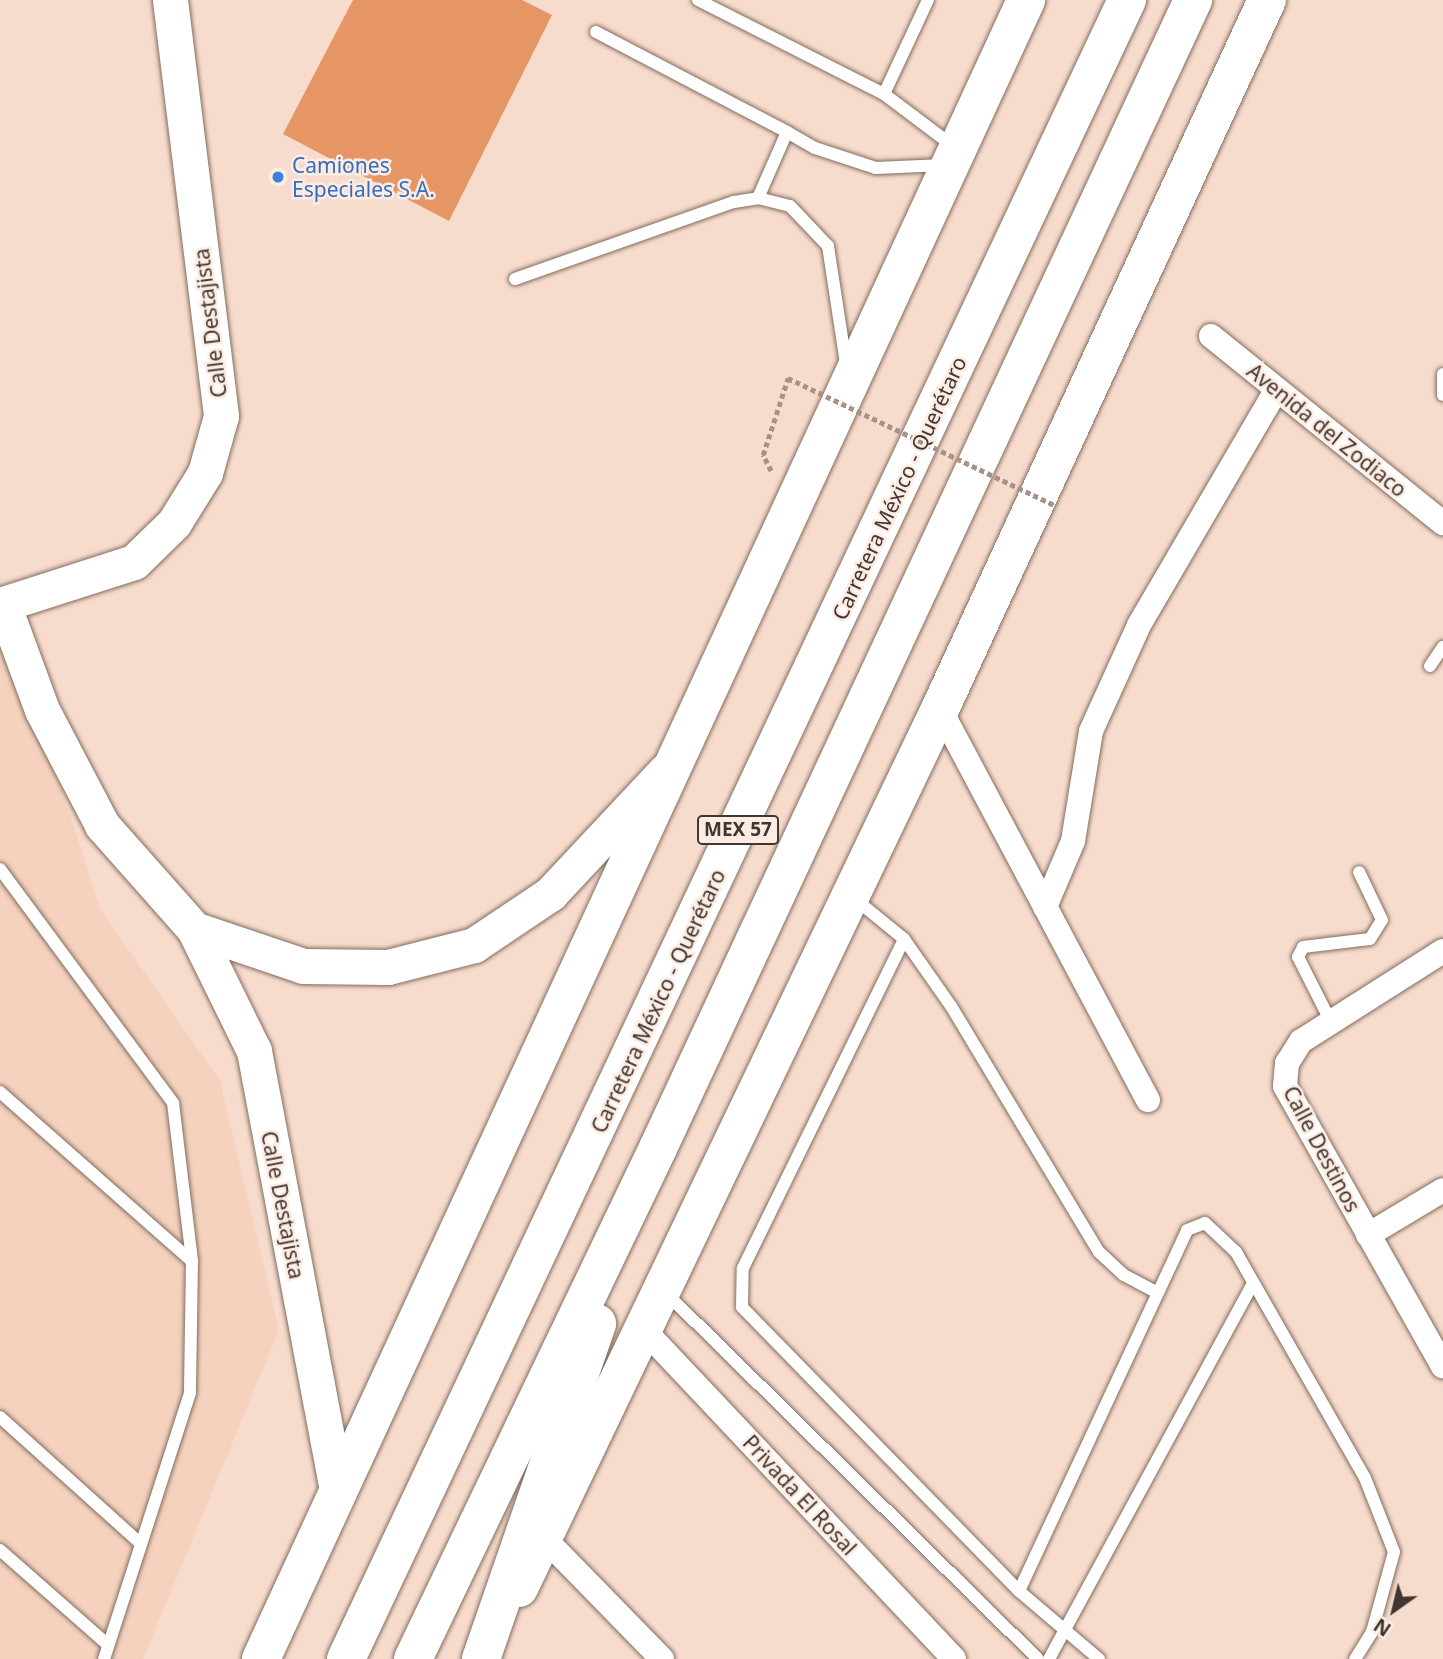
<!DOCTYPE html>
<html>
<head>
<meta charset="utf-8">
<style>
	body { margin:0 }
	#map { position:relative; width:1443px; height:1659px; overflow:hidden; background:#f7dccd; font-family:"Noto Sans",sans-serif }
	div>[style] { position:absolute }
	.built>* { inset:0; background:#f4d2be }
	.building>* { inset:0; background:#e69565 }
	.path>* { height:4.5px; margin-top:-2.25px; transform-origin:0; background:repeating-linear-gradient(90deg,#a69287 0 5px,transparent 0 8.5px) }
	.roads { filter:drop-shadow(0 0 2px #836c5e) drop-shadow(0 0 2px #836c5e) }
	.service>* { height:12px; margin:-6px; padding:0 6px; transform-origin:6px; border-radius:6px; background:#fff }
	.minor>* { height:24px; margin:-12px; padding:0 12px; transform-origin:12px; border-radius:12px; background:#fff }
	.secondary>* { height:35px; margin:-17.5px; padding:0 17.5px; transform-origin:17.5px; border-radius:17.5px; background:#fff }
	.primary>* { height:38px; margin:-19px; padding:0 19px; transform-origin:19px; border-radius:19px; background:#fff }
	.trunk>* { height:38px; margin:-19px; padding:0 19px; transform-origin:19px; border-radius:19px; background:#fff }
	.path-bridge>* { height:4.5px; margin-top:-2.25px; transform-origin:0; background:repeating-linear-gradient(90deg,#a69287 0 5px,transparent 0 8.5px) }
	.dots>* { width:19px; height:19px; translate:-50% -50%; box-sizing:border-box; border:4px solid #fcece3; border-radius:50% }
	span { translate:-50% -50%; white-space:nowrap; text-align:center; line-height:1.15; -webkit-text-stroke:5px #fcece3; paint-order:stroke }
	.shield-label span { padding:2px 5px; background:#fcece3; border:2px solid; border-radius:5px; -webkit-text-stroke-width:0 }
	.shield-label { font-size:19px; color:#413630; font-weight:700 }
	.shop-label { font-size:21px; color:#366cbe }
	.left { translate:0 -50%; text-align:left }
	.street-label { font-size:21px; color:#413630 }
	.north { position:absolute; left:1359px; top:1575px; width:70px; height:70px; -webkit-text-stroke:5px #fcece3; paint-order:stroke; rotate:214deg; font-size:19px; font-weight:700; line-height:28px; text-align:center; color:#413630 }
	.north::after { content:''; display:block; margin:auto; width:24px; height:32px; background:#413630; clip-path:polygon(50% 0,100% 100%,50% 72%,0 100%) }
</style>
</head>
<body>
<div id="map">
	<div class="built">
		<div style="clip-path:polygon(0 603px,101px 910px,220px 1081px,279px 1330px,143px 1659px,0 1659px)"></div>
	</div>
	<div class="building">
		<div style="clip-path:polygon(353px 0,522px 0,552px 15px,449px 221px,283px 134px)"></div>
	</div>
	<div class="path">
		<div style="left:771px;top:471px;width:18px;rotate:-117deg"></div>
		<div style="left:763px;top:455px;width:81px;rotate:-72deg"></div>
	</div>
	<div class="roads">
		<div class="service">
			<div style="left:698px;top:0;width:208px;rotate:26.8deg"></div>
			<div style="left:928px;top:0;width:104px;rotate:115.1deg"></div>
			<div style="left:884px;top:94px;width:86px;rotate:37deg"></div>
			<div style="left:596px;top:32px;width:216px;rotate:27.6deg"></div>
			<div style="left:758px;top:198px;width:72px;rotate:-66.3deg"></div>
			<div style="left:787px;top:132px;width:32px;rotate:30deg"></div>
			<div style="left:815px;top:148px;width:64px;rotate:18.2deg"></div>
			<div style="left:876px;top:168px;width:68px;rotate:-2.5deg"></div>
			<div style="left:515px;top:279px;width:232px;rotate:-19.4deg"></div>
			<div style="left:734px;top:202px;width:24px;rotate:-9deg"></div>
			<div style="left:758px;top:198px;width:33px;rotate:14deg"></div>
			<div style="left:790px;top:206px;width:55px;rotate:46.5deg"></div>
			<div style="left:828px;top:246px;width:118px;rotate:81.3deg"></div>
			<div style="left:1443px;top:374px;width:21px;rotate:90deg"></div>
			<div style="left:1430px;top:666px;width:23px;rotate:-56deg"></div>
			<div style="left:0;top:869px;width:291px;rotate:53.5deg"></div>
			<div style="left:173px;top:1103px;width:159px;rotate:83.1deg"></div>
			<div style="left:192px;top:1261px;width:132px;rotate:90.9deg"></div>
			<div style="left:190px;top:1393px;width:280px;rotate:107.9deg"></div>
			<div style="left:855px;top:899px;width:63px;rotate:39.2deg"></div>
			<div style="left:1331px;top:1022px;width:73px;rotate:-116.9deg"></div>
			<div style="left:1298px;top:957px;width:11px;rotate:-63deg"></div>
			<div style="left:1303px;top:947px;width:67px;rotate:-6.8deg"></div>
			<div style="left:1370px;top:939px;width:22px;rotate:-58deg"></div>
			<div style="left:1382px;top:920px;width:53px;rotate:-115.6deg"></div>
			<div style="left:0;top:1092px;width:256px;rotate:41.4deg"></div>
			<div style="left:665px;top:1292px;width:523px;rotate:44.54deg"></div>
			<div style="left:0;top:1417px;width:190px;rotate:42deg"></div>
			<div style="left:0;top:1550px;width:144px;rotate:41.3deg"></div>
			<div style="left:1019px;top:1591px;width:398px;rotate:-65deg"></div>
			<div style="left:1187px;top:1230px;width:19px;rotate:-21deg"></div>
			<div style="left:1205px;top:1223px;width:42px;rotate:43.1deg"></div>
			<div style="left:1236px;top:1252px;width:260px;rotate:60.3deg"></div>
			<div style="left:1365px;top:1478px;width:79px;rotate:68.6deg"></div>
			<div style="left:1394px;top:1552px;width:83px;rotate:105.4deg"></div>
			<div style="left:1372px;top:1632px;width:32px;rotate:122deg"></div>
			<div style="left:1049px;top:1659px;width:428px;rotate:-61.5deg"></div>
			<div style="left:1099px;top:1659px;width:105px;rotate:-139.6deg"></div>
			<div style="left:1019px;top:1591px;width:397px;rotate:-134.3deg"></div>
			<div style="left:742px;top:1307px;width:39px;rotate:-89deg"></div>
			<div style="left:743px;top:1268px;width:366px;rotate:-63.9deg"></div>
			<div style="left:904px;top:939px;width:82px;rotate:55deg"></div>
			<div style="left:951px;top:1006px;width:287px;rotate:59deg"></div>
			<div style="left:1099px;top:1252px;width:34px;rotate:43deg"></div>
			<div style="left:1124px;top:1275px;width:38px;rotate:28deg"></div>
		</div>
		<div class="minor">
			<div style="left:1211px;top:336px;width:298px;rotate:38.9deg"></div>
			<div style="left:940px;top:709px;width:443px;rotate:62deg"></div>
			<div style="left:1045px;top:907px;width:72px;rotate:-67deg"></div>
			<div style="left:1073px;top:841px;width:111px;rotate:-80.7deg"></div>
			<div style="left:1091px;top:731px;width:116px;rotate:-65.6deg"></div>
			<div style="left:1139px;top:625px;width:273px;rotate:-59.7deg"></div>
			<div style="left:1443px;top:951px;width:168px;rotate:147.6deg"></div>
			<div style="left:1301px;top:1041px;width:26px;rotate:122deg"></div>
			<div style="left:1287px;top:1063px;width:23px;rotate:95deg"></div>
			<div style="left:1285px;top:1086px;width:322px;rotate:60.6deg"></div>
			<div style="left:1368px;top:1235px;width:87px;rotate:-31deg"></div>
			<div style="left:646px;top:1332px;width:449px;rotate:46.7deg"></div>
			<div style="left:544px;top:1538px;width:169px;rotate:45.7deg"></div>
		</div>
		<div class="secondary">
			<div style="left:170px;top:0;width:419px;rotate:83deg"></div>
			<div style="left:221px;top:416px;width:59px;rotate:105.7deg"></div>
			<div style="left:205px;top:473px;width:59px;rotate:121.8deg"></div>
			<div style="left:174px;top:523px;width:56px;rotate:135.7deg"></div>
			<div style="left:134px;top:562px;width:138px;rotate:162.2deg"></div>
			<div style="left:3px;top:604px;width:113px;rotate:69.8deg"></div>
			<div style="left:42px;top:710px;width:130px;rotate:62.4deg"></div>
			<div style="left:102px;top:825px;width:139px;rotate:48.5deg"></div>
			<div style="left:194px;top:929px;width:136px;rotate:63.8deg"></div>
			<div style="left:254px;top:1051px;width:449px;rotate:79.3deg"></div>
			<div style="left:194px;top:929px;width:115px;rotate:18.7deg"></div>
			<div style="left:303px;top:966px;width:85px;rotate:0.7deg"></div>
			<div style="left:388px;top:967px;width:89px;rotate:-14.3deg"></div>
			<div style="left:474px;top:945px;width:92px;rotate:-33.9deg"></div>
			<div style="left:550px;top:894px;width:170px;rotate:-46.9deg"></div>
		</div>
		<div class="primary">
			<div style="left:519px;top:1588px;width:975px;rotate:-64.41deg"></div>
			<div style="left:940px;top:709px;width:781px;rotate:-65.24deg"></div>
			<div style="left:261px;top:1659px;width:1827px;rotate:-65.24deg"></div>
		</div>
		<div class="trunk">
			<div style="left:346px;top:1659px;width:1834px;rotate:-64.79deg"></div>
			<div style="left:413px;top:1659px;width:567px;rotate:-64.38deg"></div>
			<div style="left:658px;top:1148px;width:1267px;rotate:-65.01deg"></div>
			<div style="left:481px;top:1659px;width:355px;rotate:-70.9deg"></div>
		</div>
	</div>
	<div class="path-bridge">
		<div style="left:788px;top:378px;width:295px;rotate:25.5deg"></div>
	</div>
	<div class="dots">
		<div style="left:278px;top:177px;background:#3f7fe0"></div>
	</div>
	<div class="shield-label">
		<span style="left:738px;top:830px">MEX 57</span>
	</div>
	<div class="shop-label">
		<span class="left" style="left:292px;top:177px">Camiones<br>Especiales S.A.</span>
	</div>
	<div class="street-label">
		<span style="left:210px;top:323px;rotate:-97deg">Calle Destajista</span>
		<span style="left:1327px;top:430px;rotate:39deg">Avenida del Zodiaco</span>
		<span style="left:899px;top:488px;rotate:-65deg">Carretera México - Querétaro</span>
		<span style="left:658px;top:1001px;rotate:-65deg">Carretera México - Querétaro</span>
		<span style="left:1322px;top:1149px;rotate:62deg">Calle Destinos</span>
		<span style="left:283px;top:1205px;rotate:79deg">Calle Destajista</span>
		<span style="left:800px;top:1495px;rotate:47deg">Privada El Rosal</span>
	</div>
	<div class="north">N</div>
</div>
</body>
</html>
